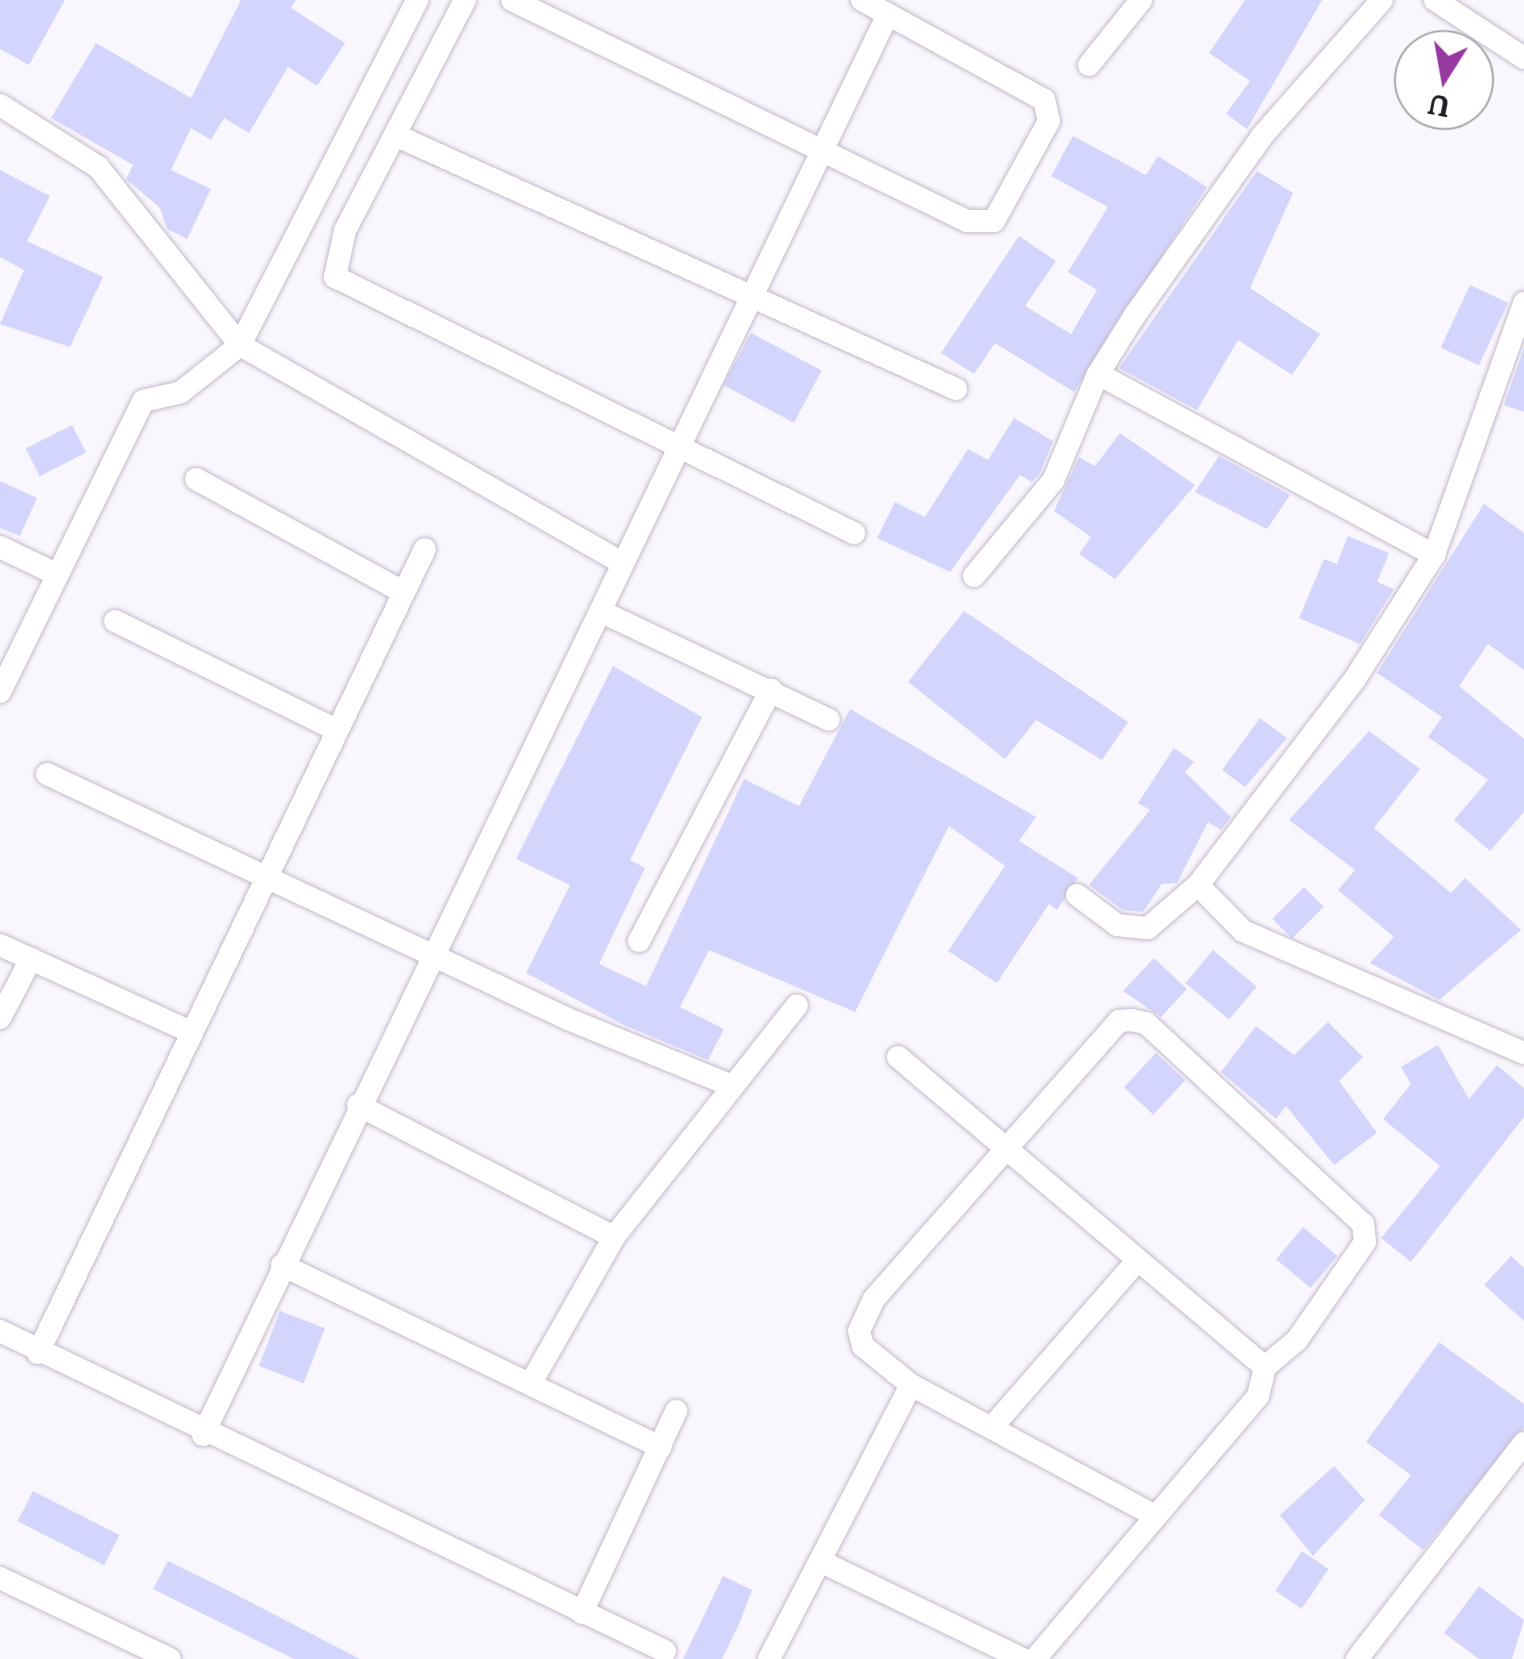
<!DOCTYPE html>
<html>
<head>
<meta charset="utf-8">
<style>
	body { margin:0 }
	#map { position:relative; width:1524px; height:1659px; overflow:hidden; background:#faf6fd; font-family:Literata,serif }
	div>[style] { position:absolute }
	.building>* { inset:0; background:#d4d5fc; transform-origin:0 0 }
	.roads { filter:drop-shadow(0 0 2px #c4b9cb) drop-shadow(0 0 2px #c4b9cb) }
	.minor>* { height:22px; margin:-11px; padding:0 11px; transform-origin:11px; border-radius:11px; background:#fff }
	span { translate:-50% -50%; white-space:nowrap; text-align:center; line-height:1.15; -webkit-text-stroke:8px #fff; paint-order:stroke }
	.north { position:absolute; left:1394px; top:30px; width:100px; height:100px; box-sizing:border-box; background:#fff; border:2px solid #a6a4a7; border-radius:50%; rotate:191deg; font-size:28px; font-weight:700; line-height:40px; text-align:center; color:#201c23 }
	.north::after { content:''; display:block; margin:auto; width:35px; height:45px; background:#9838a1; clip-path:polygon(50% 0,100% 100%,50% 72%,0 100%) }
</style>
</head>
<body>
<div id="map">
	<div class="building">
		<div style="clip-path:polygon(0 0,65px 0,29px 65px,0 49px)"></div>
		<div style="clip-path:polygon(241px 0,296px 0,291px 8px,345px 43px,317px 86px,288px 67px,249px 133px,224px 118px,211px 140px,191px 128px,171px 170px,211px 189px,187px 239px,167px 229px,160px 208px,126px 179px,133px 165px,51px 118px,96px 43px,191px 98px)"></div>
		<div style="clip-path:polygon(1245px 0,1322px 0,1247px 129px,1226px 114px,1250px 81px,1209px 53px)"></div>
		<div style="clip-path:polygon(1073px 136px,1146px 175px,1158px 156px,1207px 187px,1074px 392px,995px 343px,974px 374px,941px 353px,1019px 236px,1056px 261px,1025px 306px,1071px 334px,1097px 290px,1068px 272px,1108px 207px,1051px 176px)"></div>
		<div style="clip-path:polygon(0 170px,50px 196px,27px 241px,103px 277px,70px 347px,0 324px,24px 270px,0 257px)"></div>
		<div style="clip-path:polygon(1257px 171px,1293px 193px,1250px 288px,1320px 334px,1292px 375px,1238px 340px,1197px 410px,1119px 368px)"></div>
		<div style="left:1470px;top:285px;width:42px;height:69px;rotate:25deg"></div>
		<div style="left:751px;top:333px;width:80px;height:59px;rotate:28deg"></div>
		<div style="clip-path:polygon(1524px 348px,1524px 412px,1504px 405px)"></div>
		<div style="clip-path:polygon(1014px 418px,1053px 441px,1040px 473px,1032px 482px,1020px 475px,950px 572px,877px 538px,895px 502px,925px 517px,968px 449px,988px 460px)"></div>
		<div style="left:72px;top:425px;width:31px;height:52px;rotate:63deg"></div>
		<div style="clip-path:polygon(1120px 433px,1195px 485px,1115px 579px,1079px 554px,1091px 537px,1054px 511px,1079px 457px,1095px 466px)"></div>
		<div style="clip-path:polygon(1219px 456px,1290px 495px,1267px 529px,1195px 492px)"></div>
		<div style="clip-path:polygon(0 481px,37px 498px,20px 536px,0 528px)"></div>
		<div style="clip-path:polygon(1484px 504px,1524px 533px,1524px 670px,1488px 644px,1459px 686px,1524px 739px,1524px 812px,1490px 851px,1454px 820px,1488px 780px,1428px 737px,1442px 717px,1377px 673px)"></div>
		<div style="clip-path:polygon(1348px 536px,1389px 553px,1377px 582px,1394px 589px,1360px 644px,1299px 618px,1324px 559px,1337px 564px)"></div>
		<div style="clip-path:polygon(964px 611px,1128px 722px,1102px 760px,1036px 720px,1005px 759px,908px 682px)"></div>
		<div style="clip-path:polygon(613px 666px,702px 717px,630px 860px,645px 868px,599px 964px,646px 986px,744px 779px,799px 806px,850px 709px,1036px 817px,1019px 841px,1078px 878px,1057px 910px,1049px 904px,997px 983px,948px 951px,1005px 866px,949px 826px,855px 1012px,709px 950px,680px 1007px,724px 1029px,708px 1060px,624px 1025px,526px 973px,570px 885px,516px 859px)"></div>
		<div style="clip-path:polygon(1260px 718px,1287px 738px,1245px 787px,1222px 770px)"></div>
		<div style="clip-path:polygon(1369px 731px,1420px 769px,1374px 828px,1451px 893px,1465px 878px,1521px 930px,1439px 1000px,1370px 963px,1394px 937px,1338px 890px,1355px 870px,1289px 820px)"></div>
		<div style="clip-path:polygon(1174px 748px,1194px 762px,1185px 772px,1231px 817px,1221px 830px,1208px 822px,1177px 883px,1162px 884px,1143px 912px,1123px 910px,1089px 885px,1150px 810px,1138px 803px)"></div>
		<div style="left:1304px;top:887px;width:28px;height:45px;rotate:45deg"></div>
		<div style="left:1213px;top:950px;width:57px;height:43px;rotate:40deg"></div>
		<div style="clip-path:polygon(1154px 958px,1187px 989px,1161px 1017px,1123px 991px)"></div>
		<div style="clip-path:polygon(1328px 1022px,1363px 1057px,1339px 1081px,1377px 1133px,1334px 1165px,1286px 1106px,1276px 1119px,1221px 1072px,1256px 1026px,1294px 1055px)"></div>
		<div style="clip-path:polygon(1438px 1045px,1469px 1099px,1497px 1065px,1524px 1088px,1524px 1117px,1411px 1262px,1381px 1238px,1440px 1166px,1383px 1119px,1411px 1084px,1401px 1067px)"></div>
		<div style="left:1156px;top:1053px;width:40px;height:47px;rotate:43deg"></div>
		<div style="left:1303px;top:1227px;width:45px;height:42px;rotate:40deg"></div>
		<div style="clip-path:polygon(1511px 1256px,1524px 1268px,1524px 1321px,1484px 1285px)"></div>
		<div style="left:280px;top:1311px;width:48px;height:59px;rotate:21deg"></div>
		<div style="clip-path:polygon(1439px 1342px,1524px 1404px,1524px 1428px,1423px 1550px,1379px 1515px,1411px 1475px,1366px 1442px)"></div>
		<div style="clip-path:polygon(1334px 1466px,1365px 1500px,1313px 1556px,1280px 1515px)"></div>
		<div style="left:33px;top:1491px;width:97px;height:34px;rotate:27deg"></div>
		<div style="left:1302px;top:1551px;width:32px;height:48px;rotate:34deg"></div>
		<div style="clip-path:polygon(168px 1561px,223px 1588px,360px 1659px,294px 1659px,153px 1589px)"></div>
		<div style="clip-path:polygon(723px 1576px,752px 1590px,740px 1622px,722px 1659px,683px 1659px)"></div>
		<div style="clip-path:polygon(1479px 1586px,1524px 1620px,1512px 1659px,1479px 1659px,1444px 1633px)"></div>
	</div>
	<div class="roads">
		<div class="minor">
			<div style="left:465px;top:0;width:260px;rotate:117.5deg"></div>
			<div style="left:345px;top:231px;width:47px;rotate:102.3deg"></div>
			<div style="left:335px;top:277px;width:579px;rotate:26.26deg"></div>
			<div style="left:512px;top:0;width:506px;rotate:25.91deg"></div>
			<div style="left:967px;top:221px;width:27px"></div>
			<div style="left:994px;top:221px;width:114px;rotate:-61.2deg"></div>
			<div style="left:1049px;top:121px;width:22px;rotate:-103deg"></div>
			<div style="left:1044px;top:100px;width:208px;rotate:-151.2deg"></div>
			<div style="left:1435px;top:0;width:106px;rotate:33.1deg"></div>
			<div style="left:1089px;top:65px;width:83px;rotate:-51.3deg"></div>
			<div style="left:0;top:105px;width:116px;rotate:32.3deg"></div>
			<div style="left:98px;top:167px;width:228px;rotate:51.4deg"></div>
			<div style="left:240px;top:345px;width:435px;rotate:29.7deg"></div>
			<div style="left:395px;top:135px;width:616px;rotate:24.36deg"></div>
			<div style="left:1098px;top:374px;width:382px;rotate:28.3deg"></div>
			<div style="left:196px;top:479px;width:236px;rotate:28.6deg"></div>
			<div style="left:0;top:547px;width:60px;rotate:25.7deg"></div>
			<div style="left:974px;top:576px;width:124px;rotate:-50.3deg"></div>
			<div style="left:1053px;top:481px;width:116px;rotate:-67.2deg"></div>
			<div style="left:1098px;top:374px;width:70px;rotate:-57.9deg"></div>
			<div style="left:1135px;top:315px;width:219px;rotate:-54.6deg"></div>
			<div style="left:1262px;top:136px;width:181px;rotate:-48.6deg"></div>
			<div style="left:602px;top:612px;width:251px;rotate:25.4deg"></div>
			<div style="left:115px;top:621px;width:247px;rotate:26.2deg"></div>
			<div style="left:0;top:692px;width:324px;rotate:-63.8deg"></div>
			<div style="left:143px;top:401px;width:39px;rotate:-13deg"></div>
			<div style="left:181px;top:392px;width:75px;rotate:-38.5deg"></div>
			<div style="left:240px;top:345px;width:388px;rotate:-62.8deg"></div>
			<div style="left:47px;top:774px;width:576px;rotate:25.19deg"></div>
			<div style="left:568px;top:1019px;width:177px;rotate:22.2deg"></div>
			<div style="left:1198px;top:885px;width:64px;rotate:45.6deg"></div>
			<div style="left:1243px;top:931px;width:306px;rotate:23.5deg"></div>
			<div style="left:1077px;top:895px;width:50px;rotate:36.9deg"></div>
			<div style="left:1117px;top:925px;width:31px;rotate:6deg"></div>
			<div style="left:1148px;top:928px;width:66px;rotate:-40.7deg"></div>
			<div style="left:1198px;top:885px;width:259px;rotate:-52.7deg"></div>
			<div style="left:1355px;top:679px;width:147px;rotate:-57.5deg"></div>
			<div style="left:1434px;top:555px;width:268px;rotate:-70.3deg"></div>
			<div style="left:639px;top:941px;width:284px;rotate:-62.3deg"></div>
			<div style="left:0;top:945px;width:208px;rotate:24.5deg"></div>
			<div style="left:0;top:1018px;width:67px;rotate:-62.3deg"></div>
			<div style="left:898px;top:1057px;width:480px;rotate:40.2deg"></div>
			<div style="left:358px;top:1105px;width:288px;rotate:27.3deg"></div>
			<div style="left:282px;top:1265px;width:420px;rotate:25.7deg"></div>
			<div style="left:0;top:1331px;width:738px;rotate:25.7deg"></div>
			<div style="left:38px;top:1353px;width:892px;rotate:-64.3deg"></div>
			<div style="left:532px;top:1381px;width:166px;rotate:-60.3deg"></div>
			<div style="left:614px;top:1237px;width:295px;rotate:-51.7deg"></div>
			<div style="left:993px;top:1426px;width:220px;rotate:-48.9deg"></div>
			<div style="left:203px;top:1435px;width:1575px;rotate:-64.26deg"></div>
			<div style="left:822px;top:1562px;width:223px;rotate:25.8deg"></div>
			<div style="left:0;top:1578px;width:188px;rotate:25.5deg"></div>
			<div style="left:582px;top:1613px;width:223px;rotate:-65deg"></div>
			<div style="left:769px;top:1659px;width:309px;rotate:-62.6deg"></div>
			<div style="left:1035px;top:1659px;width:345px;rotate:-49.7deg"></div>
			<div style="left:1258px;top:1396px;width:30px;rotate:-76deg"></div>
			<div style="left:1265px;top:1367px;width:42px;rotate:-40.2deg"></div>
			<div style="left:1297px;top:1340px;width:119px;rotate:-55.2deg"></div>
			<div style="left:1365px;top:1242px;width:18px;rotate:-96deg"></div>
			<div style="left:1363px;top:1224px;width:296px;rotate:-137.2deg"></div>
			<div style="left:1146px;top:1023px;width:15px;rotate:-169deg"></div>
			<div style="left:1131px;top:1020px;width:12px;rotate:175deg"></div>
			<div style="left:1119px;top:1021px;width:371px;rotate:131.4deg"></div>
			<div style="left:874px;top:1299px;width:35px;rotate:115deg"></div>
			<div style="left:859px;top:1331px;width:16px;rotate:75deg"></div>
			<div style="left:863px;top:1346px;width:62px;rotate:39.1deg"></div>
			<div style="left:911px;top:1385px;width:275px;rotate:28.2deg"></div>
			<div style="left:1357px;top:1659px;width:273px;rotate:-52.3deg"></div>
		</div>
	</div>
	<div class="north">U</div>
</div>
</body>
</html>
